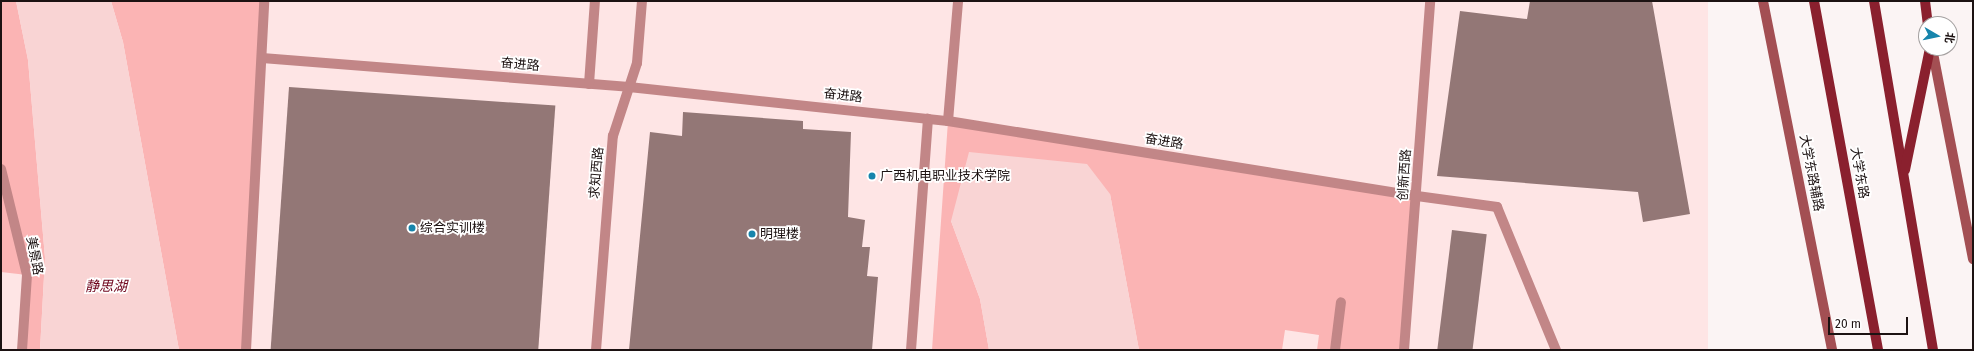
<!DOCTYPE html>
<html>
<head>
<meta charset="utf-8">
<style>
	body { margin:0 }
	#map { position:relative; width:1974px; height:351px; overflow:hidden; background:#fbf4f4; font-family:"Fira Sans","Noto Sans SC",sans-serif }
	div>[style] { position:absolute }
	.built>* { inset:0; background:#fee5e5; transform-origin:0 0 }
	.green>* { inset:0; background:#fbb4b4 }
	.water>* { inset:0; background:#f9d4d4 }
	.building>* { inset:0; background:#937776; transform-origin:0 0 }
	.lane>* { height:10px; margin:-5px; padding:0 5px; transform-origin:5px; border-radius:5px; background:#c28687 }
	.secondary>* { height:10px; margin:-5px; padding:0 5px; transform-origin:5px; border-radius:5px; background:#a34f53 }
	.primary>* { height:10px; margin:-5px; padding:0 5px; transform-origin:5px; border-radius:5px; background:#8a202e }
	.dots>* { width:11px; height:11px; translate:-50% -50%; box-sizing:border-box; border:2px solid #fff; border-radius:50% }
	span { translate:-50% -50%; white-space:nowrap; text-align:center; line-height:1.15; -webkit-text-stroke:3.5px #fff; paint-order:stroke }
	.street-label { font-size:13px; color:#1c1212 }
	.poi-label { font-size:13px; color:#1c1212 }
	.left { translate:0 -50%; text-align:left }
	.water-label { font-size:14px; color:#6d021a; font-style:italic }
	.frame { position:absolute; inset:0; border:2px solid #1c1212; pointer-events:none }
	.north { position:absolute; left:1918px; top:16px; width:40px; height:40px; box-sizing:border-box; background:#fff; border:1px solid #a4a0a0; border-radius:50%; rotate:99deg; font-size:11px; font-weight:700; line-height:16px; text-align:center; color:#1c1212 }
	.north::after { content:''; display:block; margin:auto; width:14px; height:18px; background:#1785ac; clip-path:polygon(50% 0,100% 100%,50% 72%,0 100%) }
	.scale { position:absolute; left:1828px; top:317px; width:80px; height:18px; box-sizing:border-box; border:2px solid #1c1212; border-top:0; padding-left:5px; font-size:12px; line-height:14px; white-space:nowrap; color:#1c1212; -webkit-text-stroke:3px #fff; paint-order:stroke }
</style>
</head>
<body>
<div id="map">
	<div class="built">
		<div style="left:1px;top:1px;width:1707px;height:349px"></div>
	</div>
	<div class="green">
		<div style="clip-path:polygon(1px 1px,16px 1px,28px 60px,45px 258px,40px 350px,22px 350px,27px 275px,1px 272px)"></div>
		<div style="clip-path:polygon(111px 1px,264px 1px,246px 350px,179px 350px,123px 42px)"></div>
		<div style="clip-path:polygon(948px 121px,1417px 196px,1404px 350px,1317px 350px,1319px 335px,1285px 330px,1282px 350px,1139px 350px,1110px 194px,951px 221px,980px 299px,989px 350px,932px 350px)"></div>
	</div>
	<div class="water">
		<div style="clip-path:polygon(16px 1px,111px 1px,123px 42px,179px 350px,40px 350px,45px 258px,28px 60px)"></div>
		<div style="clip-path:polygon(969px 152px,1087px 164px,1110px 194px,1139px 350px,989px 350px,980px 299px,951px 221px)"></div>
	</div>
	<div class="building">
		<div style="clip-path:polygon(1530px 1px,1652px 1px,1690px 214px,1643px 222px,1638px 192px,1437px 176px,1460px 11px,1527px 19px)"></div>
		<div style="left:289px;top:87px;width:267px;height:264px;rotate:4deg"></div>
		<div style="clip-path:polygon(683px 112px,803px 121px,803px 129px,851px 132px,848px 217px,865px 220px,862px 247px,870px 247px,867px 276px,878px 277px,872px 350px,629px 350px,650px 132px,682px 136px)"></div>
		<div style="left:1452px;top:230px;width:35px;height:121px;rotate:7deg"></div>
	</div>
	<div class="lane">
		<div style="left:262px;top:58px;width:368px;rotate:4.5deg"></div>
		<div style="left:629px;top:87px;width:321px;rotate:6.1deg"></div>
		<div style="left:948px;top:121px;width:475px;rotate:9.1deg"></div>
		<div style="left:1417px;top:196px;width:81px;rotate:7.8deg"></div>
		<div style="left:1497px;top:207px;width:155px;rotate:67.6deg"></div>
		<div style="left:589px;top:84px;width:83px;rotate:-85.9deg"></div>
		<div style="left:948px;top:121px;width:120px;rotate:-85.2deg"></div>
		<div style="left:1px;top:169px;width:109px;rotate:76.2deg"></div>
		<div style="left:27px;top:275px;width:75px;rotate:93.8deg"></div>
		<div style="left:246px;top:350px;width:349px;rotate:-87deg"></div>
		<div style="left:596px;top:350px;width:215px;rotate:-85.5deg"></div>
		<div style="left:613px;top:136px;width:77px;rotate:-71.8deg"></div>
		<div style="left:637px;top:63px;width:62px;rotate:-85.4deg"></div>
		<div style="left:911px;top:350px;width:232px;rotate:-85.8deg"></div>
		<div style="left:1335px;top:350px;width:48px;rotate:-82.9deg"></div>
		<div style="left:1404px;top:350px;width:350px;rotate:-85.7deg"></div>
	</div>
	<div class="secondary">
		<div style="left:1763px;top:1px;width:356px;rotate:78.8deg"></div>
		<div style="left:1932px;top:48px;width:215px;rotate:79deg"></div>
	</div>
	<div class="primary">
		<div style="left:1814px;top:1px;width:355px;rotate:79.6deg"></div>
		<div style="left:1874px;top:1px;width:354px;rotate:80.4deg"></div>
		<div style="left:1925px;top:1px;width:23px;rotate:83deg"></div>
		<div style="left:1905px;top:170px;width:125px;rotate:-78.4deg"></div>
	</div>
	<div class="dots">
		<div style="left:872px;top:176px;background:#1785ac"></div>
		<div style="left:412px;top:228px;background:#1785ac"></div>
		<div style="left:752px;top:234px;background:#1785ac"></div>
	</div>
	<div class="street-label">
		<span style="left:520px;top:65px;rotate:5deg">奋进路</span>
		<span style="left:843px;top:96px;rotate:6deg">奋进路</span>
		<span style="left:1164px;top:142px;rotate:9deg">奋进路</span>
		<span style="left:597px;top:173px;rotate:-85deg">求知西路</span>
		<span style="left:1811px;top:173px;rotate:79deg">大学东路辅路</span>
		<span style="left:1859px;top:173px;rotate:80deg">大学东路</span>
		<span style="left:1405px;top:175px;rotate:-86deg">创新西路</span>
		<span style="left:34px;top:256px;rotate:79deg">美景路</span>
	</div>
	<div class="poi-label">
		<span class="left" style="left:880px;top:176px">广西机电职业技术学院</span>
		<span class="left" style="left:420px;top:228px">综合实训楼</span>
		<span class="left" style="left:760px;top:234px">明理楼</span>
	</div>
	<div class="water-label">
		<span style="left:106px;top:287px">静思湖</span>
	</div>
	<div class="frame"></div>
	<div class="north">北</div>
	<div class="scale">20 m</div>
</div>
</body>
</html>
